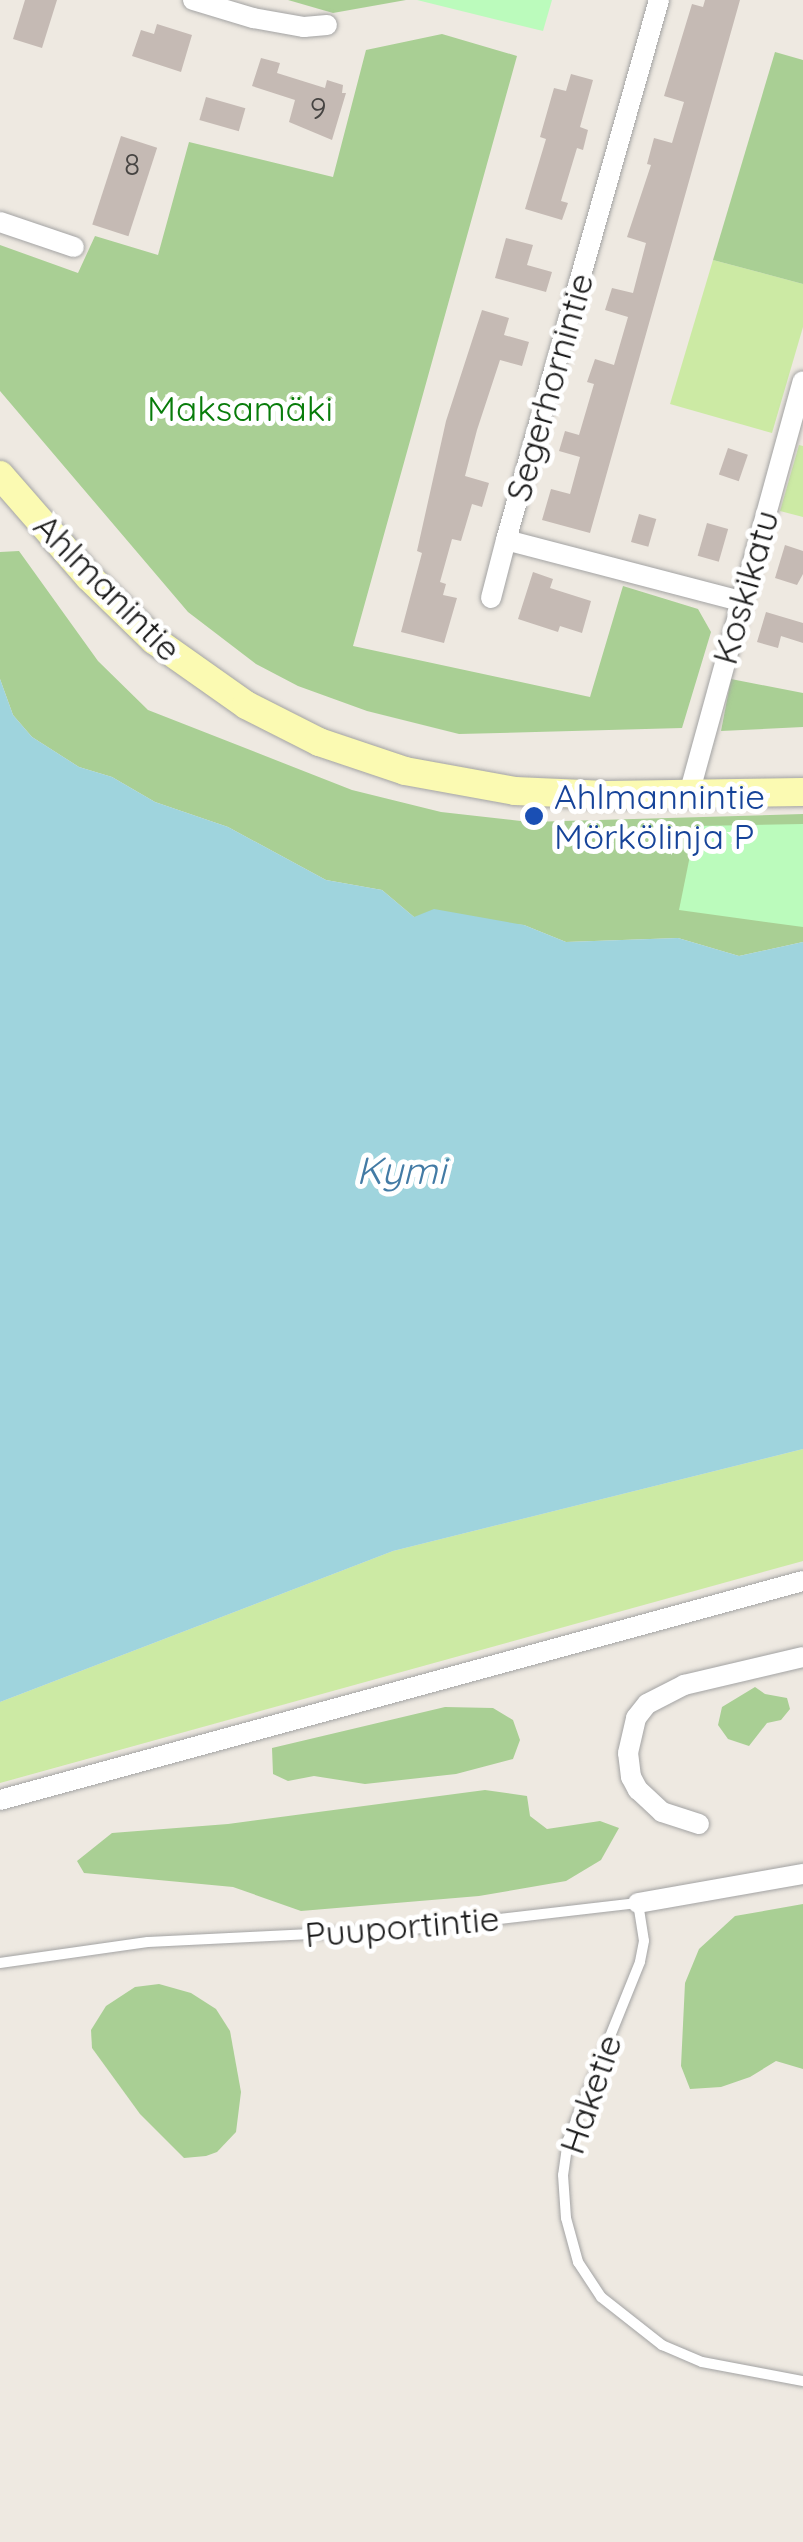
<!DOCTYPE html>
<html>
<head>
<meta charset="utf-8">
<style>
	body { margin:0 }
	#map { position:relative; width:803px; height:2542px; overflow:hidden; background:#eee9e1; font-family:Quicksand,sans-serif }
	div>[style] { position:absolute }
	.grass>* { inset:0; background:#cceaa4 }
	.forest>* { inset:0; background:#a9cf94 }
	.park>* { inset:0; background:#bbfbbc }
	.water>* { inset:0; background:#9fd4dd }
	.building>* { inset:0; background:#c5bab4; transform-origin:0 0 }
	.roads { filter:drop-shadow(0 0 2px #a3a3a3) drop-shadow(0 0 2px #a3a3a3) }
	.lane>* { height:10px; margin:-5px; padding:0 5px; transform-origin:5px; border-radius:5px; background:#fff }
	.street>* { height:20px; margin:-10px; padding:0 10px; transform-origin:10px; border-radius:10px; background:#fff }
	.secondary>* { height:28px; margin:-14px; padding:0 14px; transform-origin:14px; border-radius:14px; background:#fbfab2 }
	.dots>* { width:28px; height:28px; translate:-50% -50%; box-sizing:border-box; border:5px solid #fff; border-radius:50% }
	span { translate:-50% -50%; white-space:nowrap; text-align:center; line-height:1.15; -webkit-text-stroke:10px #fff; paint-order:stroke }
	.number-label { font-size:30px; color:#464442 }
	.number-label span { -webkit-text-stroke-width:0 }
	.street-label { font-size:35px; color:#1c1c1c }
	.park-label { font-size:35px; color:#087c0a }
	.transit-label { font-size:35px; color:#164399 }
	.left { translate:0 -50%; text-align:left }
	.water-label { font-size:38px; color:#437ba5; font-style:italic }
</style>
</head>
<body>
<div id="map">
	<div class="grass">
		<div style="clip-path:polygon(713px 260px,803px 284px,803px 327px,772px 433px,670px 404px)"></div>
		<div style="clip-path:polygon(799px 445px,803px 446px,803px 517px,780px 511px)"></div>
		<div style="clip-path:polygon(803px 1449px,803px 1561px,0 1783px,0 1702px,393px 1551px)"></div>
	</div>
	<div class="forest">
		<div style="clip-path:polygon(288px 0,406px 0,333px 13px)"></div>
		<div style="clip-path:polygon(442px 34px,517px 56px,353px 646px,590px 697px,623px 586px,698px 609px,711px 632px,682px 728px,459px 734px,367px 711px,298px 686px,256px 664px,188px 612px,0 391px,0 245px,78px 273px,95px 236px,158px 255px,189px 142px,333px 177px,366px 50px)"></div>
		<div style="clip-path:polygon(775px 52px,803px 60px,803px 284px,713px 260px)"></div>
		<div style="clip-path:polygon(19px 551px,98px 661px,148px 710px,352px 790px,441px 812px,529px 822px,803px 814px,803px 942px,739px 956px,678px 938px,566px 942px,524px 925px,414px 917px,382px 890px,326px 880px,228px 827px,155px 802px,112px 777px,79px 767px,32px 737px,13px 715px,0 679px,0 552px)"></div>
		<div style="clip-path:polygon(731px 679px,803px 693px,803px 727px,721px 731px)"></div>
		<div style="clip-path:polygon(755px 1687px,765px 1694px,787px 1698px,790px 1709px,781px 1720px,767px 1723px,749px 1746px,728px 1739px,718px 1725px,722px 1707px)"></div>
		<div style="clip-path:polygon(445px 1707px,493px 1708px,513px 1720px,520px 1740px,513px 1759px,456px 1774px,365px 1784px,314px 1776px,288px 1781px,273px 1774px,272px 1748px)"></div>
		<div style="clip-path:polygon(485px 1790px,527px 1796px,530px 1816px,547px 1829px,600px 1821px,619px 1828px,601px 1860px,566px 1881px,479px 1896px,301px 1911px,233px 1887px,84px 1873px,77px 1861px,112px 1833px,228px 1824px)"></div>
		<div style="clip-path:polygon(803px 1904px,803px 2069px,776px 2061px,750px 2077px,721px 2087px,690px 2089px,681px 2066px,685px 1983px,699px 1949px,735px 1916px)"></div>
		<div style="clip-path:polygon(159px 1984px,191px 1993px,216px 2009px,230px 2031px,241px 2092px,236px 2132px,217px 2152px,206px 2156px,184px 2158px,140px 2114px,92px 2048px,91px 2030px,106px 2006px,135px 1987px)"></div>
	</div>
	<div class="park">
		<div style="clip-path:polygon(417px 0,552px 0,543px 31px)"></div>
		<div style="clip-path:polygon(803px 824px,803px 927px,679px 910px,696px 826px)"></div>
	</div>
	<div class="water">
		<div style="clip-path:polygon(0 679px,13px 715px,32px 737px,79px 767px,112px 777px,155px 802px,228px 827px,326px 880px,382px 890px,414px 917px,434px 909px,524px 925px,566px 942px,678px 938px,739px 956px,803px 942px,803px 1449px,393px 1551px,0 1702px)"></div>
	</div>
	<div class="building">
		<div style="clip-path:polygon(25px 0,57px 0,42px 48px,13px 39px)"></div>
		<div style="clip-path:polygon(705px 0,740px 0,590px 533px,542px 520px,551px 489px,570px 494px,580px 457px,559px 451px,565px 431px,579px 435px,594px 384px,587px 382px,595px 359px,614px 365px,628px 317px,605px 310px,612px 288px,633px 293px,646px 243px,627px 237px,651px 165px,647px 164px,654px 138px,672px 143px,684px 102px,664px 96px,692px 4px,703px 7px)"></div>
		<div style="clip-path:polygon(157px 24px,192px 35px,181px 72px,132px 56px,141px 30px,154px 34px)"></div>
		<div style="clip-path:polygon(261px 58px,280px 63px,277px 73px,325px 88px,327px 80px,343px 85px,342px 93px,346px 93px,332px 140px,289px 122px,295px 100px,252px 86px)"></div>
		<div style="clip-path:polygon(571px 74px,593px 80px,580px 127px,588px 130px,583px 150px,577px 148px,561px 201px,568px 203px,562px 220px,525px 209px,546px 139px,540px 137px,554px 88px,566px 91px)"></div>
		<div style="left:206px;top:97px;width:41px;height:24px;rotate:16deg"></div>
		<div style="left:121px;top:136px;width:38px;height:93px;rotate:18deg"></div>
		<div style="clip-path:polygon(506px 238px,533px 245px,527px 265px,552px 272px,546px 292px,495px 278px)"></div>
		<div style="clip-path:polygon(482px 310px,509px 318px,504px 335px,529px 342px,522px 366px,500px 360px,477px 430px,465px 476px,489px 483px,482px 507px,472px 504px,461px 541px,452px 539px,440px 582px,446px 584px,443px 595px,457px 598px,444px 643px,401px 632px,422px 553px,417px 551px,446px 421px)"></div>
		<div style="left:728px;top:448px;width:21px;height:28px;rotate:19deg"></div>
		<div style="left:639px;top:514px;width:18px;height:29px;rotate:16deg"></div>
		<div style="left:707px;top:523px;width:22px;height:34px;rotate:16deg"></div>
		<div style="clip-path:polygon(785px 545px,803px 551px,803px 574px,797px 585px,775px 578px)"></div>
		<div style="clip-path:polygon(533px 572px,553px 579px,550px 588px,591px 601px,582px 633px,560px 626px,558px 632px,518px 619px)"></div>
		<div style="clip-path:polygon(766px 612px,803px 623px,803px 643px,781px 636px,778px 648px,757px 642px)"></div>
	</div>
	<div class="roads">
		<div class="lane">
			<div style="left:0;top:1963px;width:149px;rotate:-8.1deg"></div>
			<div style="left:148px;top:1942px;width:265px;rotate:-2.8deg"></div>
			<div style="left:413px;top:1929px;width:226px;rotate:-6.6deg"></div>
			<div style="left:638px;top:1903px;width:38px;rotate:81deg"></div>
			<div style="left:644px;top:1941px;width:21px;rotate:101deg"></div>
			<div style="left:640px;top:1962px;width:192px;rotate:112deg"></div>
			<div style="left:568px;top:2140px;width:35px;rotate:98deg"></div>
			<div style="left:563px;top:2175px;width:43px;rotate:86deg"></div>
			<div style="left:566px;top:2218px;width:46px;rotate:74.7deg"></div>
			<div style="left:578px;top:2262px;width:42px;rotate:56.7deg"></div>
			<div style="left:601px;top:2297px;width:78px;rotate:38.2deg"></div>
			<div style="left:662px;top:2345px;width:43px;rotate:23deg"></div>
			<div style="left:702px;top:2362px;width:103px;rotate:10.7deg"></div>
		</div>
		<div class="street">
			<div style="left:193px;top:0;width:63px;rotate:16.7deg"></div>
			<div style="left:253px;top:18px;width:52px;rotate:10deg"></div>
			<div style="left:304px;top:27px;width:23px;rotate:-5deg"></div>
			<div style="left:659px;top:0;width:561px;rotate:105.82deg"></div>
			<div style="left:506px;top:540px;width:243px;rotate:14.6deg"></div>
			<div style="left:0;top:222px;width:78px;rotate:18.7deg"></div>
			<div style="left:491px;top:598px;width:60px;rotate:-75.5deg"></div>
			<div style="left:689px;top:794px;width:428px;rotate:-74.6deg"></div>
			<div style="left:0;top:1800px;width:832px;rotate:-15.26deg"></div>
			<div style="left:699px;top:1824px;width:39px;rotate:-162deg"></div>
			<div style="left:662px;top:1812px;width:33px;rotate:-137deg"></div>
			<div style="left:638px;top:1790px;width:15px;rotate:-118deg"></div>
			<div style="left:631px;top:1777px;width:24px;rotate:-97deg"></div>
			<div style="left:628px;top:1753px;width:36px;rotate:-77deg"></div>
			<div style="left:636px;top:1718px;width:18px;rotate:-52deg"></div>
			<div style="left:647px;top:1704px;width:42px;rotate:-27.2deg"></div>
			<div style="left:684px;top:1685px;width:122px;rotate:-13.2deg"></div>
			<div style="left:638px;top:1903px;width:168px;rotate:-10deg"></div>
		</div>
		<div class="secondary">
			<div style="left:0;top:475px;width:135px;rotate:48.9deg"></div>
			<div style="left:89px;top:577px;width:91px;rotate:44.1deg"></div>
			<div style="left:154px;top:640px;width:113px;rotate:35.2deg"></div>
			<div style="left:246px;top:705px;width:82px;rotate:26.9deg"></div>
			<div style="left:319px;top:742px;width:91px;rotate:18.6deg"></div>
			<div style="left:405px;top:771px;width:112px;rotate:10.3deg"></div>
			<div style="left:515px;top:791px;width:91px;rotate:2.5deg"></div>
			<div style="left:606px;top:795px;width:197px;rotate:-0.9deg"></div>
		</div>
	</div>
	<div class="dots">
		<div style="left:534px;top:816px;background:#1a4fb4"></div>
	</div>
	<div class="number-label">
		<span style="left:318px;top:108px">9</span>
		<span style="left:132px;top:164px">8</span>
	</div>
	<div class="street-label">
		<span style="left:549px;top:387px;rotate:-74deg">Segerhornintie</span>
		<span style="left:108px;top:587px;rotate:45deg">Ahlmanintie</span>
		<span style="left:745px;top:587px;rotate:-74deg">Koskikatu</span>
		<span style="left:402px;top:1926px;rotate:-5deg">Puuportintie</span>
		<span style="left:590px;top:2094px;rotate:-71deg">Haketie</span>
	</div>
	<div class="park-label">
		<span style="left:240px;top:408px">Maksamäki</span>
	</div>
	<div class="transit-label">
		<span class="left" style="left:554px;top:816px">Ahlmannintie<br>Mörkölinja P</span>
	</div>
	<div class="water-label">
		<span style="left:401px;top:1171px">Kymi</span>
	</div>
</div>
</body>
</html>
